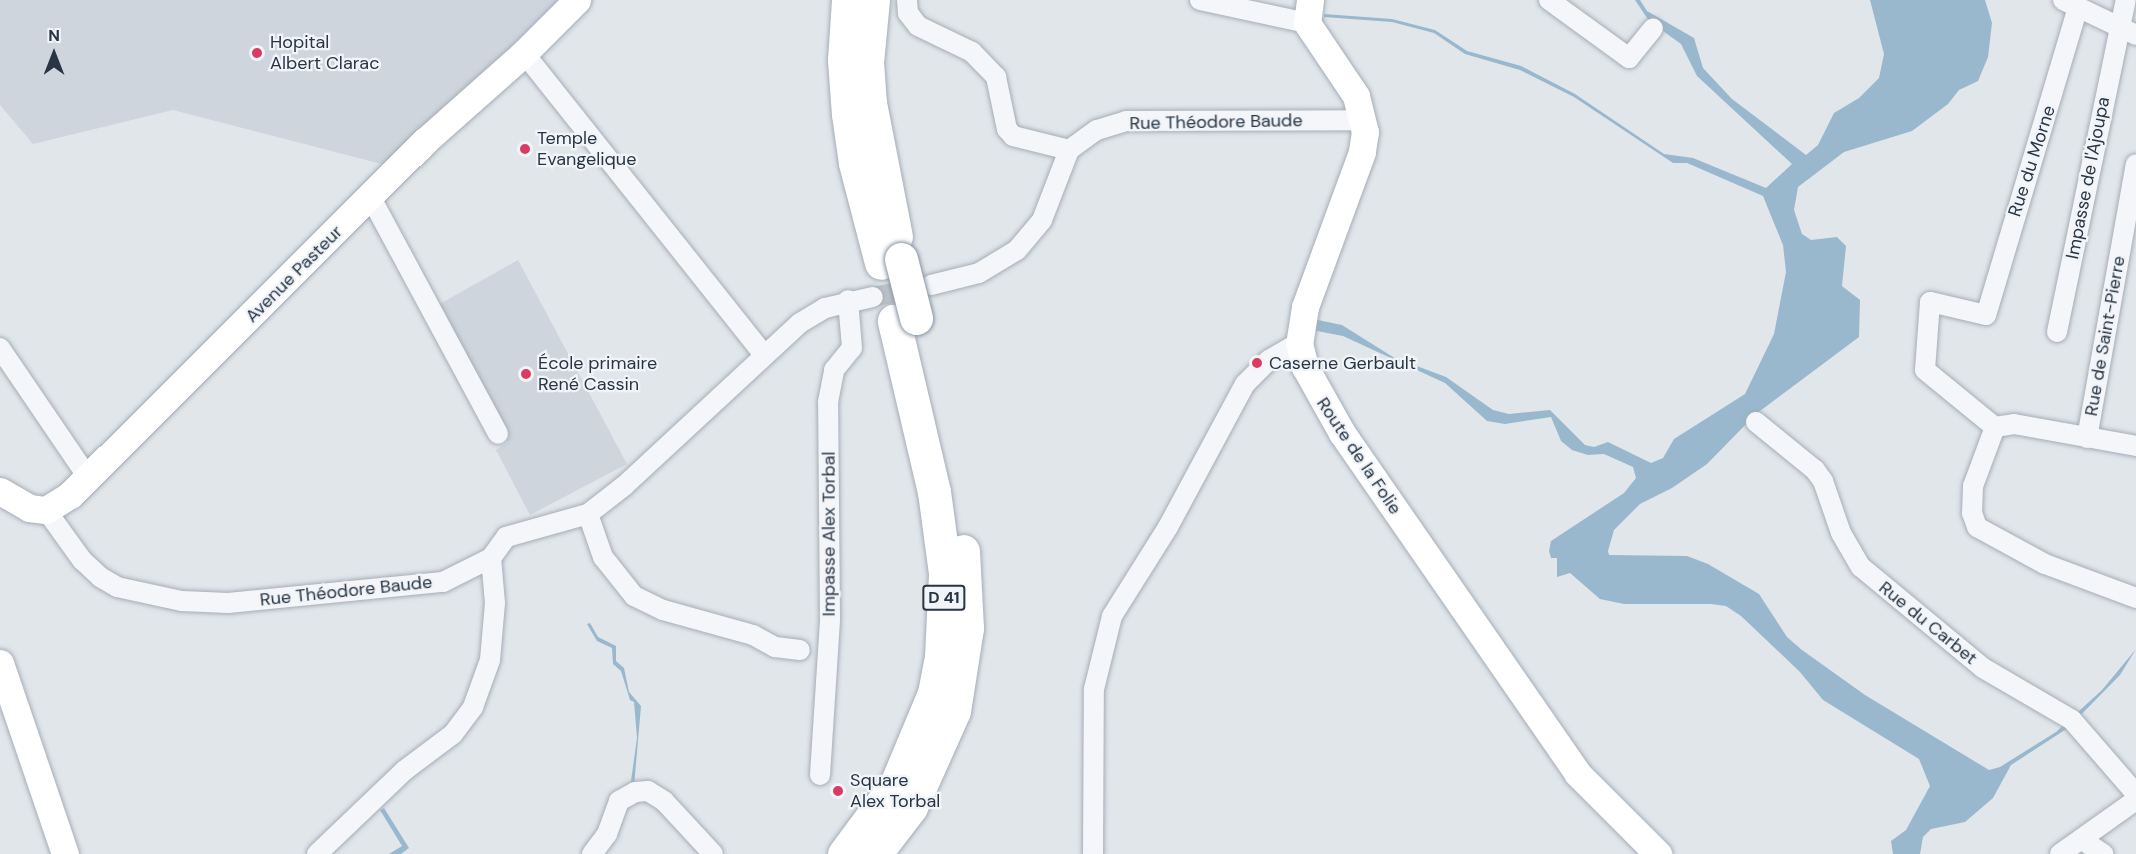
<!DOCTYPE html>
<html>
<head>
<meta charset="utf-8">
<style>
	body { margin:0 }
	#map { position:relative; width:2136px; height:854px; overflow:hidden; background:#e1e6eb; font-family:"DM Sans",sans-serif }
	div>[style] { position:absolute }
	.built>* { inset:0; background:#cfd5dd }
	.water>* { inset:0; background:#99b8ce }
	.street-tunnel>* { height:20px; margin-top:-10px; transform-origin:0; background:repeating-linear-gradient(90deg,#bcc3ca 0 20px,transparent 0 30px) }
	.roads { filter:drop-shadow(0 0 2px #a5adb6) drop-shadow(0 0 2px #a5adb6) }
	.street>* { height:20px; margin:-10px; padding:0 10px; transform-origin:10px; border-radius:10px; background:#f4f6f9 }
	.secondary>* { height:27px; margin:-13.5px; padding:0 13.5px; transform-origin:13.5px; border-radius:13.5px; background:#fff }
	.highway>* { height:33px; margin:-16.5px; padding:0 16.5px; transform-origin:16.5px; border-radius:16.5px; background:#fff }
	.bridges { filter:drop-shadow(0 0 2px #8795a3) drop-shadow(0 0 2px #8795a3) }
	.highway-bridge>* { height:33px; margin:-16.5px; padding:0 16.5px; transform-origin:16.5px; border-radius:16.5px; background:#fff }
	.dots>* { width:16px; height:16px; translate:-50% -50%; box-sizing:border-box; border:3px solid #f1f4f8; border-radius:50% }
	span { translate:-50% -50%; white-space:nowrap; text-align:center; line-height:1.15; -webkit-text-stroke:4.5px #f1f4f8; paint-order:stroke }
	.shield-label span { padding:2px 4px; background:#f1f4f8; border:2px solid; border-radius:4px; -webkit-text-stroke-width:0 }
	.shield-label { font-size:16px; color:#273544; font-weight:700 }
	.poi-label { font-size:18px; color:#273544 }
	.left { translate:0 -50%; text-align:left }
	.street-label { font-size:18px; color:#273544 }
	.north { position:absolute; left:24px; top:24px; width:60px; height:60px; -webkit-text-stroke:4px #f1f4f8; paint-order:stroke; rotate:0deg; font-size:16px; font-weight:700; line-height:24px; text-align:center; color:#273544 }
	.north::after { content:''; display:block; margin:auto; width:21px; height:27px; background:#273544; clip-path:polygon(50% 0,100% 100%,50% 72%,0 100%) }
</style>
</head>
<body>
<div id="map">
	<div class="built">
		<div style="clip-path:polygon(0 0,568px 0,397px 168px,173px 110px,33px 144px,0 105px)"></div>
		<div style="clip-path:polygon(518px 260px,627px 464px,530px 515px,496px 450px,508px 442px,436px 306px)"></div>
	</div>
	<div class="water">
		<div style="clip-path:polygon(1635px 0,1640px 0,1647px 11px,1694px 38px,1703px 68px,1732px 99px,1806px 155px,1818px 145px,1834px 113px,1859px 98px,1879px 78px,1884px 54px,1870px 0,1985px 0,1992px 23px,1988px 57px,1978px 81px,1959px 90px,1948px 104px,1912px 131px,1844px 152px,1798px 187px,1794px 210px,1802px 234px,1811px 240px,1837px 237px,1846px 246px,1842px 286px,1860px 300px,1859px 337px,1756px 414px,1707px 464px,1672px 488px,1640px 504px,1614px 530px,1608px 551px,1609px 555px,1687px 556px,1708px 564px,1759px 594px,1787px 637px,1802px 650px,1865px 695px,1989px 770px,2000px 767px,2056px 732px,2102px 690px,2136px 649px,2120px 675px,2068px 728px,2011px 765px,1993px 798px,1965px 822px,1931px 829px,1923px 837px,1920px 854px,1893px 854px,1891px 841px,1906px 830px,1930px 786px,1919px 759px,1823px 700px,1800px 672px,1741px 616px,1726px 606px,1711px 604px,1624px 604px,1600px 599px,1570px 573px,1557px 577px,1557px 558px,1551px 558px,1549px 551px,1551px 541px,1624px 493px,1636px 478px,1633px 467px,1604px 454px,1588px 455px,1572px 450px,1561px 441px,1551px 417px,1505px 424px,1487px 421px,1445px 383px,1343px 336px,1312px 330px,1313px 319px,1342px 325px,1393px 357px,1446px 377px,1493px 410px,1509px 414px,1550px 410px,1585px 445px,1594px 447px,1608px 442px,1651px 463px,1663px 458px,1674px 439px,1745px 394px,1774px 334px,1786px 272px,1783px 245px,1763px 196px,1687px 163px,1673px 163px,1574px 97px,1520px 70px,1465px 54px,1434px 33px,1392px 22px,1324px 17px,1324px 14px,1392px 19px,1435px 30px,1467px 51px,1521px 66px,1575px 94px,1664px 154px,1693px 158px,1766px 188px,1792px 164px,1697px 76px,1681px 44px,1649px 21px)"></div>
		<div style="clip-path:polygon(590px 623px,598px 637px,616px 646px,616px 661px,624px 668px,629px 692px,641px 706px,634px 787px,630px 788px,637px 738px,634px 702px,630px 700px,621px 671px,613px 664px,612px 648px,597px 641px,587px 624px)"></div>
		<div style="clip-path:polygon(384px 808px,409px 848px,401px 854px,389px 854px,402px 846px,380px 810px)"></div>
	</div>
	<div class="street-tunnel">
		<div style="left:873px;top:297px;width:45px;rotate:-11.6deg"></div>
	</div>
	<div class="roads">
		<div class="street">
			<div style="left:907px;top:0;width:13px;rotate:86deg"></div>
			<div style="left:908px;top:13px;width:16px;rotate:52deg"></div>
			<div style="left:918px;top:26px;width:60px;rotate:25.7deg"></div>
			<div style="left:972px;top:52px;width:35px;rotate:46deg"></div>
			<div style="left:996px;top:77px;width:53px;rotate:78.1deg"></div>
			<div style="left:1007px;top:129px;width:9px;rotate:49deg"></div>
			<div style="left:1013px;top:136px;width:58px;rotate:14deg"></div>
			<div style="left:1200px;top:0;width:109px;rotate:12.1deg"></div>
			<div style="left:1549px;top:0;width:99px;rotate:35.9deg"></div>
			<div style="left:1629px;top:58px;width:38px;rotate:-51deg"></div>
			<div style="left:2063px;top:0;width:81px;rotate:25.6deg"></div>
			<div style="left:2078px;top:7px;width:321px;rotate:106.6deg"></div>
			<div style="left:1986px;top:315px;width:57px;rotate:-166.9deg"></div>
			<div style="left:1930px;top:302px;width:68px;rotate:94.2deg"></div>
			<div style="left:1925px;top:370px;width:90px;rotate:39.2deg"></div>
			<div style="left:1995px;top:427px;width:19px;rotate:-9deg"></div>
			<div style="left:2014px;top:424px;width:124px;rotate:10.2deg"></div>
			<div style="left:524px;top:53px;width:386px;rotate:51.5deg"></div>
			<div style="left:370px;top:196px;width:270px;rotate:61.7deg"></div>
			<div style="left:931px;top:285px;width:49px;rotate:-14deg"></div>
			<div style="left:979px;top:273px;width:44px;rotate:-31.2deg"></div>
			<div style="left:1017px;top:250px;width:39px;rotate:-50deg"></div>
			<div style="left:1042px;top:220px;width:75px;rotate:-68.9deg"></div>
			<div style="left:1069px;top:150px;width:34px;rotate:-36deg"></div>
			<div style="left:1097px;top:130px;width:30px;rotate:-17deg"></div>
			<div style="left:1126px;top:121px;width:236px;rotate:-0.2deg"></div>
			<div style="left:2057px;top:332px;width:339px;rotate:-78.3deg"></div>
			<div style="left:0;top:348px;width:155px;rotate:55.8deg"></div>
			<div style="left:1756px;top:422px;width:76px;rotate:39.1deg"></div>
			<div style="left:1815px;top:470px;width:14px;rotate:54deg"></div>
			<div style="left:1823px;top:481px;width:55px;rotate:70.9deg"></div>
			<div style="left:1841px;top:533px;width:39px;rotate:60deg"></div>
			<div style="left:1861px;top:567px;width:158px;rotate:39.6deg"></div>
			<div style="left:1983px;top:668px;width:103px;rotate:30.3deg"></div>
			<div style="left:2072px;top:720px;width:98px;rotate:49.1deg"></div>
			<div style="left:1995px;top:427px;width:63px;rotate:110.4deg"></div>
			<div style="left:1973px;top:486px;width:27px;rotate:92deg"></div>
			<div style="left:1972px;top:513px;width:15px;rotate:70deg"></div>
			<div style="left:1977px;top:527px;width:77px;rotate:28.6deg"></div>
			<div style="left:2045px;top:564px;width:97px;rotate:20.5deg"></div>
			<div style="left:2087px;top:438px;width:278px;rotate:-79.9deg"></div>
			<div style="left:46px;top:510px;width:62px;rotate:54.2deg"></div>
			<div style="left:82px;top:560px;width:25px;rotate:43deg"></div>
			<div style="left:100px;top:577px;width:20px;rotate:30deg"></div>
			<div style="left:117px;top:587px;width:66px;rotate:12.2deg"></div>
			<div style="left:182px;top:601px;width:46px;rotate:2.5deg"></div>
			<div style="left:228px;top:603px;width:216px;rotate:-5.6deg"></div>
			<div style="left:443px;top:582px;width:54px;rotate:-26.6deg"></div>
			<div style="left:491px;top:558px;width:26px;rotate:-54deg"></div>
			<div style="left:506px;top:537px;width:85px;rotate:-15.7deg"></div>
			<div style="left:588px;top:514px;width:46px;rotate:-37.9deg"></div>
			<div style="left:624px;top:486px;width:240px;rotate:-42.8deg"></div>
			<div style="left:800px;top:323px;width:29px;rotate:-31deg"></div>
			<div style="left:825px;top:308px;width:49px;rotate:-12.9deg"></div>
			<div style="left:588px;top:514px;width:46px;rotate:70.8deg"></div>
			<div style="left:603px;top:557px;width:50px;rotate:51.5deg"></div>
			<div style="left:634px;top:596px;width:32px;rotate:26deg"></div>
			<div style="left:663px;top:610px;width:93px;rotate:15.5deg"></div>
			<div style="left:753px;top:635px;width:25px;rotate:29deg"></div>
			<div style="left:775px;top:647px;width:25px;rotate:7deg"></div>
			<div style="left:820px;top:775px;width:156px;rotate:-86.3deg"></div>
			<div style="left:830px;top:619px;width:217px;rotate:-90.5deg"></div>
			<div style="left:828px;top:402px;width:33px;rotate:-79deg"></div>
			<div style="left:834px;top:370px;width:28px;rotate:-51deg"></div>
			<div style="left:852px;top:348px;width:48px;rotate:-94.8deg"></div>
			<div style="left:2081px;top:839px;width:27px;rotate:34deg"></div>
			<div style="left:317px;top:854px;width:122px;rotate:-43.7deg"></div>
			<div style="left:405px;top:770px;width:60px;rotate:-36.9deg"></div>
			<div style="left:453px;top:734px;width:34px;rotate:-53deg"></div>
			<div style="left:473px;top:707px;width:50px;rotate:-70.1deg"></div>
			<div style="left:490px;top:660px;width:57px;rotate:-85deg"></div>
			<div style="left:495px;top:603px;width:45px;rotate:-95.1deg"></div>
			<div style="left:592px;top:854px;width:25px;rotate:-53deg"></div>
			<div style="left:607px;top:834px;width:35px;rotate:-70deg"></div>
			<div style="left:619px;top:801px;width:18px;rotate:-29deg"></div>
			<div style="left:635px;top:792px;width:13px;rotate:-4deg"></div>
			<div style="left:648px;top:791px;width:19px;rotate:32deg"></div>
			<div style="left:664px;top:801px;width:72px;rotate:47.2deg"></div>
			<div style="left:1093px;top:854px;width:165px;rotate:-89.7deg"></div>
			<div style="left:1094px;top:689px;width:75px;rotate:-76.1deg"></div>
			<div style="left:1112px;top:616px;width:105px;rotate:-57.8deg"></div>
			<div style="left:1168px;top:527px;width:162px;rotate:-61.7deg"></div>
			<div style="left:1245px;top:384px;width:34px;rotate:-45deg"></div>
			<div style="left:1269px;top:360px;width:34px;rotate:-30deg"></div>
			<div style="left:2060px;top:854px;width:93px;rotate:-35.4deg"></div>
		</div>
		<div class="secondary">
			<div style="left:1310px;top:0;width:23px;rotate:97deg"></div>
			<div style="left:1307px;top:23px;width:88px;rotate:56.1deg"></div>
			<div style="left:1356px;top:96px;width:37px;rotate:76deg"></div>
			<div style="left:1365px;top:132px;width:20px;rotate:99deg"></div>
			<div style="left:1362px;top:152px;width:165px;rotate:110.2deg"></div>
			<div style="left:1305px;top:307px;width:36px;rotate:99deg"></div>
			<div style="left:1299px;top:343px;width:25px;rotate:76deg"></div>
			<div style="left:1305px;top:367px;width:76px;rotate:60.7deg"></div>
			<div style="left:1342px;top:433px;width:413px;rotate:55.3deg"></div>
			<div style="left:1577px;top:773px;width:115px;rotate:45deg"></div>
			<div style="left:0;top:491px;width:34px;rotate:30deg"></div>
			<div style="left:29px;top:508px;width:17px;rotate:7deg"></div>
			<div style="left:46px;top:510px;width:28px;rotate:-32deg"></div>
			<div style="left:70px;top:495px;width:501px;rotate:-44.92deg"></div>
			<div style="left:425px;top:141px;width:132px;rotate:-41.6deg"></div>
			<div style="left:524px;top:53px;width:75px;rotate:-45deg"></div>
			<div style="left:0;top:663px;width:202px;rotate:71.2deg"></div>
		</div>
		<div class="highway">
			<div style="left:848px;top:0;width:60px;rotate:93.8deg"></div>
			<div style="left:844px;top:60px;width:54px;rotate:85.8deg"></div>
			<div style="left:848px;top:114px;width:49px;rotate:81.9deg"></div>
			<div style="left:855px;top:163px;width:103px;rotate:75.4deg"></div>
			<div style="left:873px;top:0;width:62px;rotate:95.5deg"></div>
			<div style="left:867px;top:62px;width:41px;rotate:85.8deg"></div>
			<div style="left:870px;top:103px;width:136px;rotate:79deg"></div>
			<div style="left:844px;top:854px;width:87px;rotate:-53.4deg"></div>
			<div style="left:896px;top:784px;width:99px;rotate:-67.3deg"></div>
			<div style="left:934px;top:693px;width:38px;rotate:-79deg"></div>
			<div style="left:941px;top:656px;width:83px;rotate:-87.2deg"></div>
			<div style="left:945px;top:573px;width:82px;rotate:-97.7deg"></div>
			<div style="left:934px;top:492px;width:176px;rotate:-103.2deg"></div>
			<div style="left:875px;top:854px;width:59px;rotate:-52.5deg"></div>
			<div style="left:911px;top:807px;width:105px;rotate:-65.9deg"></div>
			<div style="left:954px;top:711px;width:84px;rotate:-81.1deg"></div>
			<div style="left:967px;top:628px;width:77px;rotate:-93deg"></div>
		</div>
	</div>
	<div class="bridges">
		<div class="highway-bridge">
			<div style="left:901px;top:259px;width:61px;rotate:75.7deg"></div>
		</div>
	</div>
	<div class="dots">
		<div style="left:257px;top:53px;background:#db3b63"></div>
		<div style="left:525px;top:149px;background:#db3b63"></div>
		<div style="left:1257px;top:363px;background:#db3b63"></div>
		<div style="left:526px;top:374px;background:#db3b63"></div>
		<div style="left:838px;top:791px;background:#db3b63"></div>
	</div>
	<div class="shield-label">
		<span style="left:944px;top:598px">D 41</span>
	</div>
	<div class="poi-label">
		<span class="left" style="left:270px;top:53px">Hopital<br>Albert Clarac</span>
		<span class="left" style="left:537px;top:149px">Temple<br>Evangelique</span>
		<span class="left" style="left:1269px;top:363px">Caserne Gerbault</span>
		<span class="left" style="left:538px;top:374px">École primaire<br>René Cassin</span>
		<span class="left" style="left:850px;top:791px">Square<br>Alex Torbal</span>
	</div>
	<div class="street-label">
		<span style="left:1216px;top:122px;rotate:-1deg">Rue Théodore Baude</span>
		<span style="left:2032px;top:161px;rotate:-72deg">Rue du Morne</span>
		<span style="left:2088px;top:178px;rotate:-79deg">Impasse de l'Ajoupa</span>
		<span style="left:294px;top:274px;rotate:-45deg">Avenue Pasteur</span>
		<span style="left:2105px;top:336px;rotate:-80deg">Rue de Saint-Pierre</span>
		<span style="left:1359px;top:456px;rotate:56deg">Route de la Folie</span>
		<span style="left:829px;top:534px;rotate:-90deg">Impasse Alex Torbal</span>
		<span style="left:346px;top:591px;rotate:-6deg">Rue Théodore Baude</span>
		<span style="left:1928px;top:623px;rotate:39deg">Rue du Carbet</span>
	</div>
	<div class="north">N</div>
</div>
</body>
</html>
